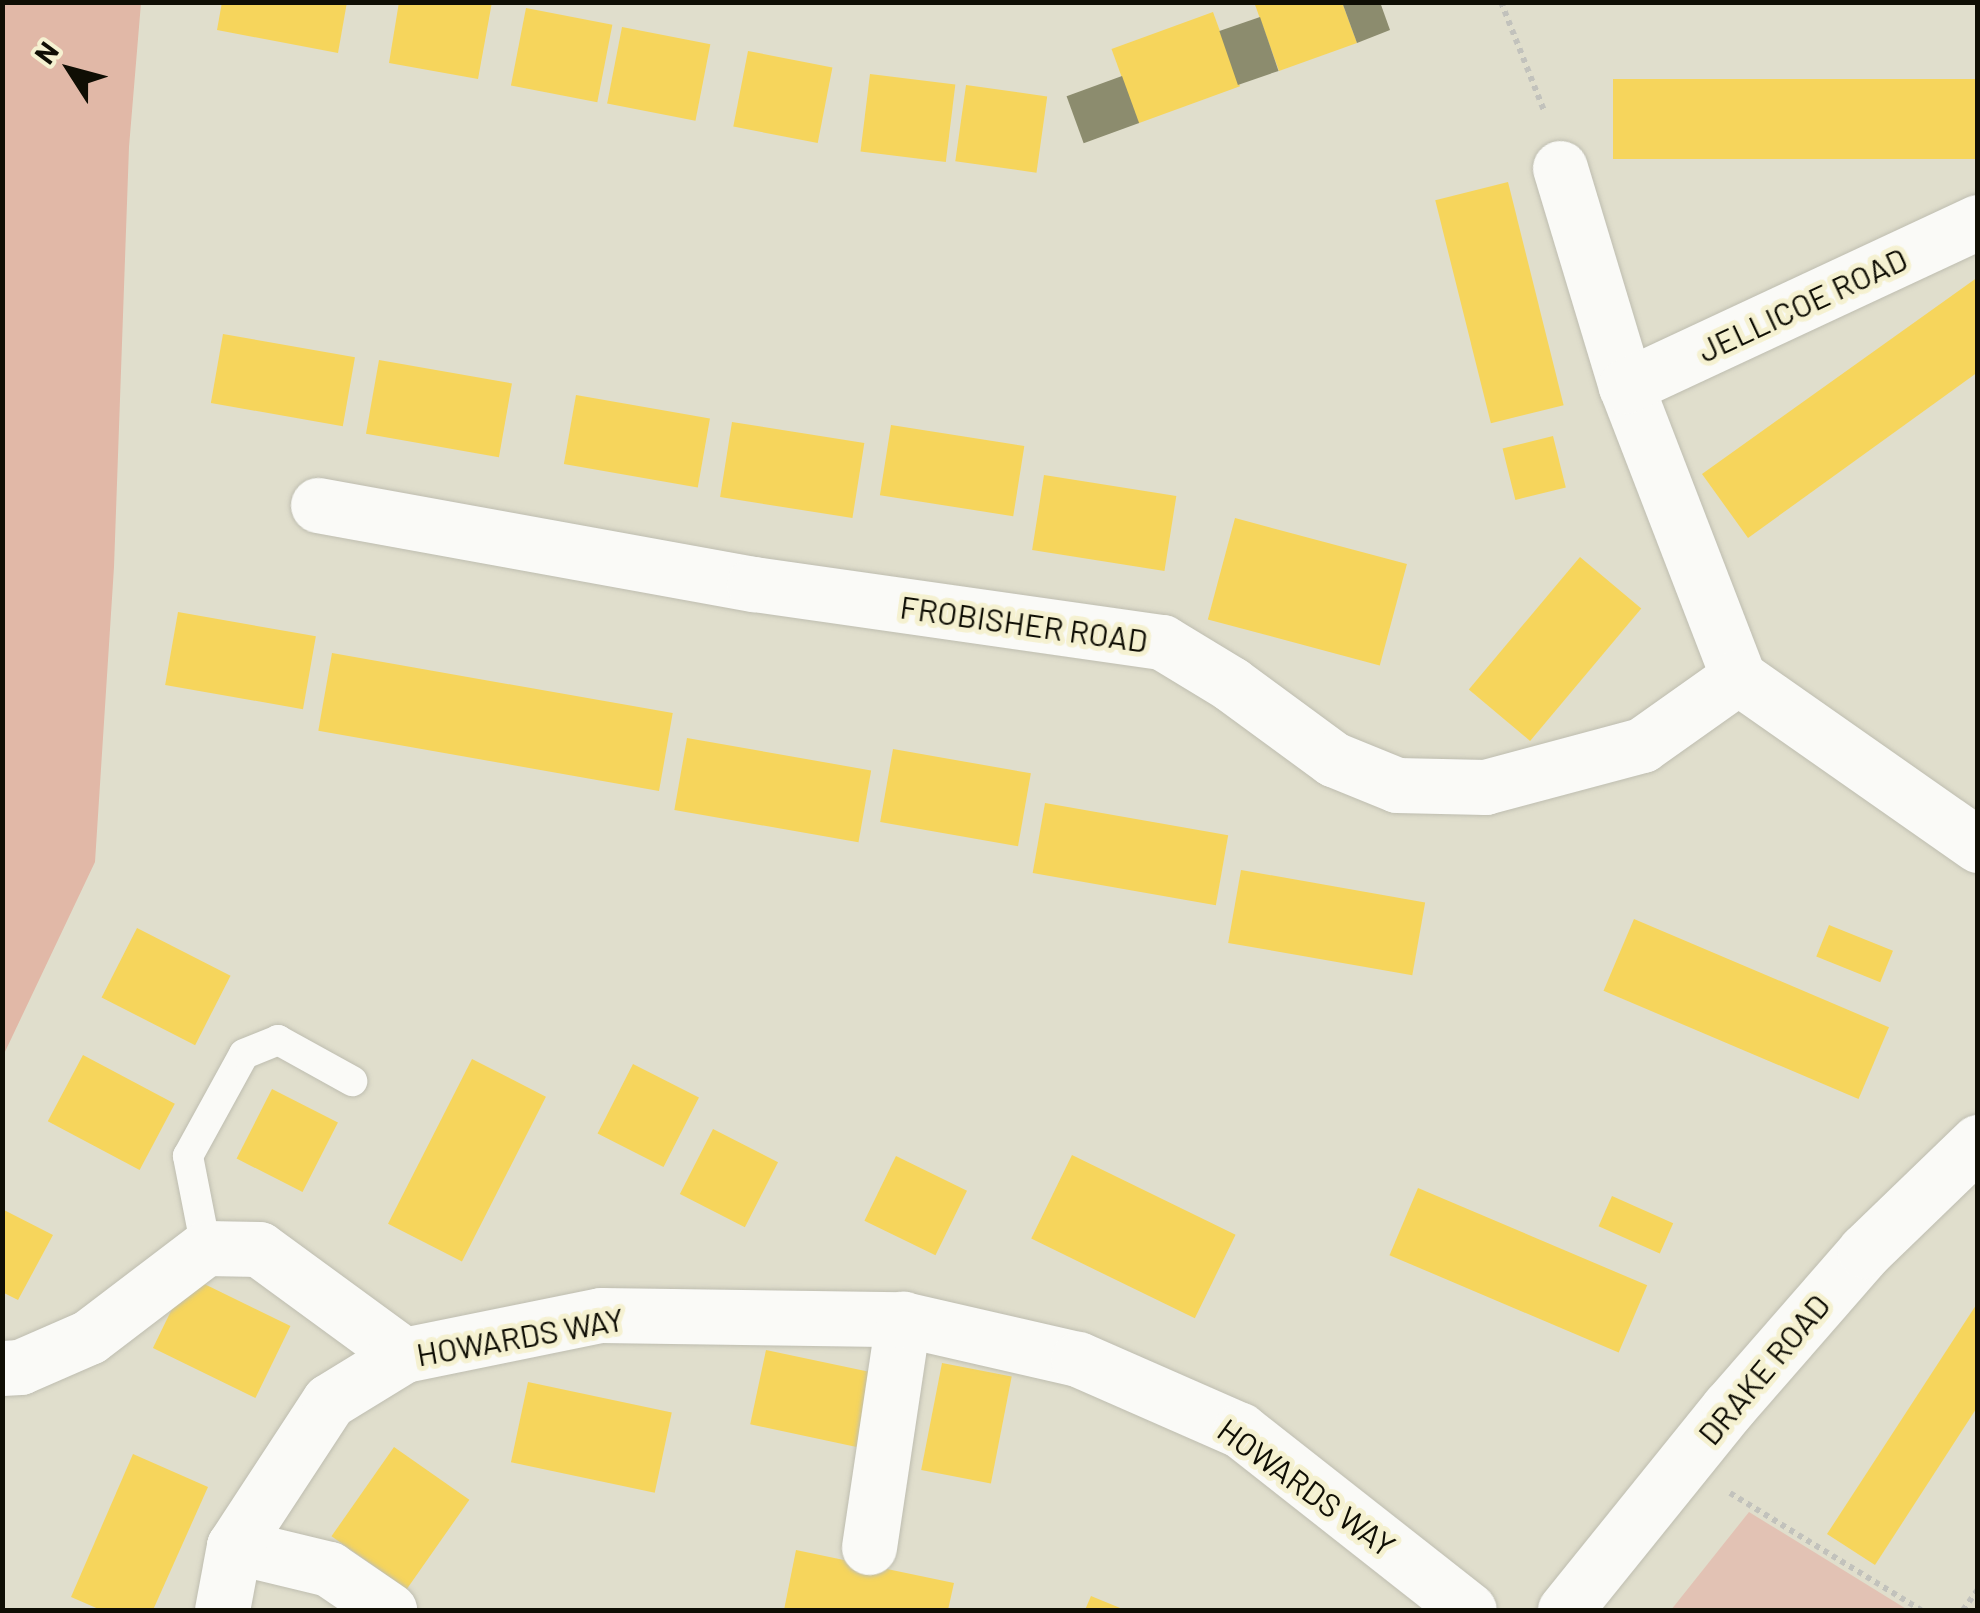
<!DOCTYPE html>
<html>
<head>
<meta charset="utf-8">
<style>
	body { margin:0 }
	#map { position:relative; width:1980px; height:1613px; overflow:hidden; background:#e0decc; font-family:Barlow,sans-serif }
	div>[style] { position:absolute }
	.green>* { inset:0; background:#e2c2b4 }
	.forest>* { inset:0; background:#e1b8a7 }
	.homes>* { inset:0; background:#f6d55c; transform-origin:0 0 }
	.industry>* { inset:0; background:#8c8c6e; transform-origin:0 0 }
	.path>* { height:6px; margin-top:-3px; transform-origin:0; background:repeating-linear-gradient(90deg,#c2c2bc 0 5px,transparent 0 10px) }
	.roads { filter:drop-shadow(0 0 2px #bebdb0) drop-shadow(0 0 2px #bebdb0) }
	.service>* { height:30px; margin:-15px; padding:0 15px; transform-origin:15px; border-radius:15px; background:#fafaf7 }
	.minor>* { height:55px; margin:-27.5px; padding:0 27.5px; transform-origin:27.5px; border-radius:27.5px; background:#fafaf7 }
	span { translate:-50% -50%; white-space:nowrap; text-align:center; line-height:1.15; -webkit-text-stroke:10px #f5f1d1; paint-order:stroke }
	.street-label { font-size:32px; color:#0f0e04 }
	.frame { position:absolute; inset:0; border:5px solid #0f0e04; pointer-events:none }
	.north { position:absolute; left:20px; top:20px; width:100px; height:100px; -webkit-text-stroke:8px #f5f1d1; paint-order:stroke; rotate:306deg; font-size:28px; font-weight:700; line-height:40px; text-align:center; color:#0f0e04 }
	.north::after { content:''; display:block; margin:auto; width:35px; height:45px; background:#0f0e04; clip-path:polygon(50% 0,100% 100%,50% 72%,0 100%) }
</style>
</head>
<body>
<div id="map">
	<div class="green">
		<div style="clip-path:polygon(1749px 1512px,1908px 1610px,1671px 1610px)"></div>
	</div>
	<div class="forest">
		<div style="clip-path:polygon(3px 2px,141px 3px,129px 147px,114px 567px,95px 862px,3px 1056px)"></div>
	</div>
	<div class="homes">
		<div style="clip-path:polygon(222px 2px,347px 2px,338px 53px,217px 30px)"></div>
		<div style="clip-path:polygon(399px 2px,492px 2px,478px 79px,389px 63px)"></div>
		<div style="clip-path:polygon(1254px 2px,1342px 2px,1357px 43px,1279px 71px)"></div>
		<div style="left:526px;top:8px;width:88px;height:79px;rotate:11deg"></div>
		<div style="left:1213px;top:12px;width:79px;height:108px;rotate:70deg"></div>
		<div style="left:622px;top:27px;width:90px;height:78px;rotate:11deg"></div>
		<div style="left:748px;top:51px;width:86px;height:77px;rotate:11deg"></div>
		<div style="left:870px;top:74px;width:86px;height:78px;rotate:7deg"></div>
		<div style="left:1978px;top:79px;width:80px;height:365px;rotate:90deg"></div>
		<div style="left:966px;top:85px;width:82px;height:77px;rotate:8deg"></div>
		<div style="left:1508px;top:182px;width:230px;height:75px;rotate:76deg"></div>
		<div style="clip-path:polygon(1978px 277px,1978px 372px,1748px 538px,1702px 474px)"></div>
		<div style="left:223px;top:334px;width:134px;height:70px;rotate:10deg"></div>
		<div style="left:379px;top:360px;width:135px;height:75px;rotate:10deg"></div>
		<div style="left:576px;top:395px;width:136px;height:70px;rotate:10deg"></div>
		<div style="left:732px;top:422px;width:134px;height:76px;rotate:9deg"></div>
		<div style="left:891px;top:425px;width:135px;height:71px;rotate:9deg"></div>
		<div style="left:1553px;top:436px;width:53px;height:52px;rotate:76deg"></div>
		<div style="left:1044px;top:475px;width:134px;height:76px;rotate:9deg"></div>
		<div style="left:1235px;top:518px;width:178px;height:105px;rotate:15deg"></div>
		<div style="left:1580px;top:557px;width:80px;height:173px;rotate:40deg"></div>
		<div style="left:178px;top:612px;width:140px;height:74px;rotate:10deg"></div>
		<div style="left:332px;top:653px;width:346px;height:79px;rotate:10deg"></div>
		<div style="left:687px;top:738px;width:187px;height:73px;rotate:10deg"></div>
		<div style="left:893px;top:749px;width:140px;height:74px;rotate:10deg"></div>
		<div style="left:1045px;top:803px;width:186px;height:71px;rotate:10deg"></div>
		<div style="left:1241px;top:870px;width:187px;height:74px;rotate:10deg"></div>
		<div style="left:1634px;top:919px;width:277px;height:78px;rotate:23deg"></div>
		<div style="left:1829px;top:925px;width:69px;height:34px;rotate:22deg"></div>
		<div style="left:137px;top:928px;width:105px;height:78px;rotate:27deg"></div>
		<div style="left:83px;top:1055px;width:104px;height:75px;rotate:28deg"></div>
		<div style="left:472px;top:1059px;width:83px;height:185px;rotate:27deg"></div>
		<div style="left:633px;top:1064px;width:74px;height:78px;rotate:27deg"></div>
		<div style="left:272px;top:1089px;width:74px;height:78px;rotate:27deg"></div>
		<div style="left:713px;top:1129px;width:73px;height:73px;rotate:27deg"></div>
		<div style="left:1072px;top:1155px;width:182px;height:93px;rotate:26deg"></div>
		<div style="left:896px;top:1156px;width:79px;height:72px;rotate:26deg"></div>
		<div style="left:1418px;top:1188px;width:249px;height:73px;rotate:23deg"></div>
		<div style="left:1612px;top:1196px;width:67px;height:33px;rotate:24deg"></div>
		<div style="clip-path:polygon(2px 1209px,53px 1235px,18px 1300px,2px 1292px)"></div>
		<div style="left:188px;top:1276px;width:114px;height:80px;rotate:26deg"></div>
		<div style="clip-path:polygon(1978px 1302px,1978px 1406px,1875px 1565px,1827px 1534px)"></div>
		<div style="left:766px;top:1350px;width:110px;height:76px;rotate:12deg"></div>
		<div style="left:942px;top:1363px;width:71px;height:109px;rotate:11deg"></div>
		<div style="left:528px;top:1382px;width:147px;height:82px;rotate:12deg"></div>
		<div style="left:394px;top:1447px;width:92px;height:109px;rotate:35deg"></div>
		<div style="clip-path:polygon(133px 1454px,208px 1487px,153px 1610px,101px 1610px,71px 1597px)"></div>
		<div style="clip-path:polygon(796px 1550px,954px 1583px,948px 1610px,784px 1610px)"></div>
		<div style="clip-path:polygon(1091px 1596px,1125px 1610px,1085px 1610px)"></div>
	</div>
	<div class="industry">
		<div style="clip-path:polygon(1342px 2px,1380px 2px,1390px 30px,1357px 43px)"></div>
		<div style="left:1260px;top:17px;width:57px;height:43px;rotate:71deg"></div>
		<div style="left:1122px;top:76px;width:50px;height:59px;rotate:70deg"></div>
	</div>
	<div class="path">
		<div style="left:1501px;top:2px;width:119px;rotate:68.4deg"></div>
		<div style="left:1730px;top:1493px;width:224px;rotate:31.5deg"></div>
		<div style="left:1963px;top:1610px;width:26px;rotate:-54deg"></div>
	</div>
	<div class="roads">
		<div class="service">
			<div style="left:206px;top:1248px;width:94px;rotate:-101.1deg"></div>
			<div style="left:188px;top:1156px;width:116px;rotate:-61.2deg"></div>
			<div style="left:244px;top:1054px;width:37px;rotate:-22deg"></div>
			<div style="left:278px;top:1040px;width:85px;rotate:29deg"></div>
		</div>
		<div class="minor">
			<div style="left:1560px;top:168px;width:228px;rotate:73.2deg"></div>
			<div style="left:1626px;top:386px;width:312px;rotate:68.9deg"></div>
			<div style="left:1626px;top:386px;width:388px;rotate:-25deg"></div>
			<div style="left:318px;top:505px;width:443px;rotate:10.3deg"></div>
			<div style="left:754px;top:584px;width:412px;rotate:8.1deg"></div>
			<div style="left:1162px;top:642px;width:81px;rotate:31.3deg"></div>
			<div style="left:1231px;top:684px;width:127px;rotate:36.3deg"></div>
			<div style="left:1333px;top:759px;width:69px;rotate:22.1deg"></div>
			<div style="left:1397px;top:785px;width:88px;rotate:1.3deg"></div>
			<div style="left:1485px;top:787px;width:163px;rotate:-15deg"></div>
			<div style="left:1642px;top:745px;width:118px;rotate:-35.3deg"></div>
			<div style="left:1738px;top:677px;width:293px;rotate:35deg"></div>
			<div style="left:2px;top:1368px;width:18px;rotate:-3deg"></div>
			<div style="left:20px;top:1367px;width:75px;rotate:-23.5deg"></div>
			<div style="left:89px;top:1337px;width:147px;rotate:-37.3deg"></div>
			<div style="left:206px;top:1248px;width:53px;rotate:1.1deg"></div>
			<div style="left:259px;top:1249px;width:180px;rotate:36.2deg"></div>
			<div style="left:234px;top:1546px;width:98px;rotate:13.6deg"></div>
			<div style="left:329px;top:1569px;width:73px;rotate:34.3deg"></div>
			<div style="left:869px;top:1547px;width:231px;rotate:-81.5deg"></div>
			<div style="left:222px;top:1610px;width:65px;rotate:-79.4deg"></div>
			<div style="left:234px;top:1546px;width:173px;rotate:-56.8deg"></div>
			<div style="left:329px;top:1401px;width:88px;rotate:-31.5deg"></div>
			<div style="left:404px;top:1355px;width:201px;rotate:-11.5deg"></div>
			<div style="left:601px;top:1315px;width:302px;rotate:0.8deg"></div>
			<div style="left:903px;top:1319px;width:180px;rotate:12.9deg"></div>
			<div style="left:1078px;top:1359px;width:177px;rotate:23.7deg"></div>
			<div style="left:1240px;top:1430px;width:291px;rotate:38.2deg"></div>
			<div style="left:1565px;top:1610px;width:261px;rotate:-51.1deg"></div>
			<div style="left:1729px;top:1407px;width:207px;rotate:-48.9deg"></div>
			<div style="left:1865px;top:1251px;width:157px;rotate:-44deg"></div>
		</div>
	</div>
	<div class="street-label">
		<span style="left:1802px;top:304px;rotate:-25deg">JELLICOE ROAD</span>
		<span style="left:1024px;top:623px;rotate:8deg">FROBISHER ROAD</span>
		<span style="left:520px;top:1336px;rotate:-10deg">HOWARDS WAY</span>
		<span style="left:1763px;top:1369px;rotate:-50deg">DRAKE ROAD</span>
		<span style="left:1307px;top:1487px;rotate:36deg">HOWARDS WAY</span>
	</div>
	<div class="frame"></div>
	<div class="north">N</div>
</div>
</body>
</html>
